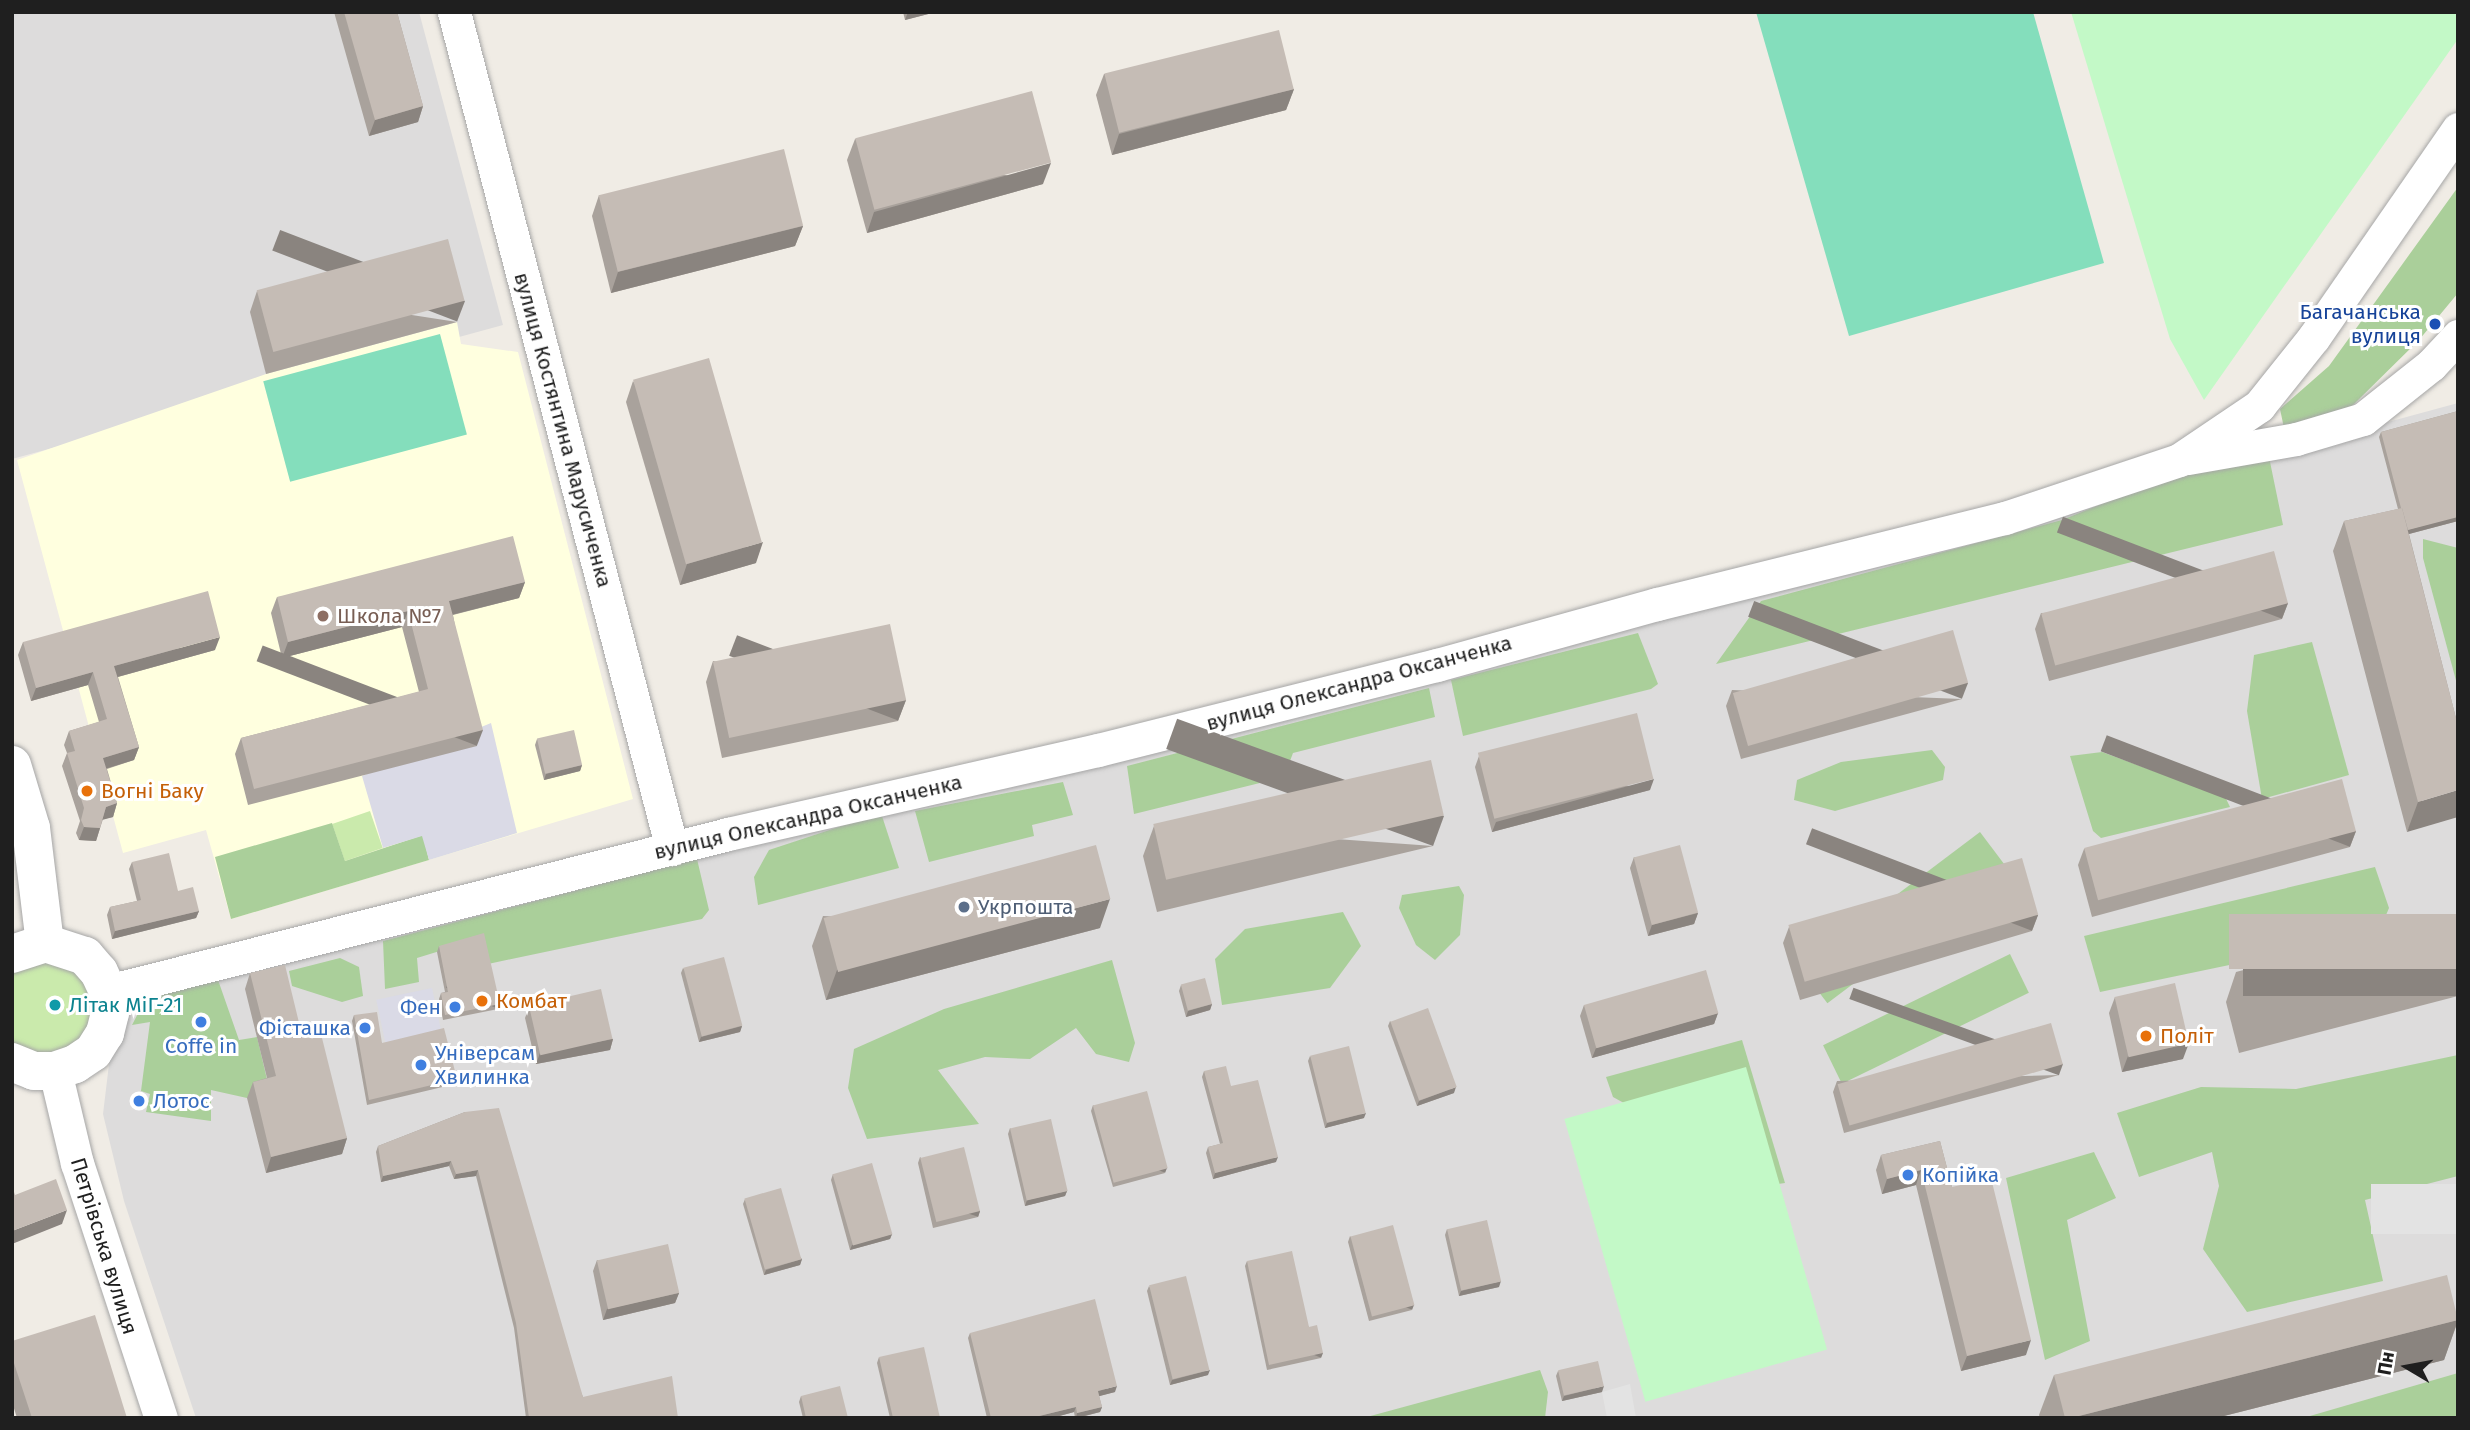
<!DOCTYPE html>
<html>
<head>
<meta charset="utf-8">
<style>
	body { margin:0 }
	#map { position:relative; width:2470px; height:1430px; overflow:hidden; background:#f0ece5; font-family:"Fira Sans",sans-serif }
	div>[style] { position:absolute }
	.residential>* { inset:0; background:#dddcdc }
	.education>* { inset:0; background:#ffffdf }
	.grass>* { inset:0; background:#caeaac; transform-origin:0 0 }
	.forest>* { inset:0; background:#aacf9a; transform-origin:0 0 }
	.park>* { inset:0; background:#c3f9c7; transform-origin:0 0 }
	.pitch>* { inset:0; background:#84debc; transform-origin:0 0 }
	.parking>* { inset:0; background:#e3e3e3; transform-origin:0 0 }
	.plaza>* { inset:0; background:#dadae6; transform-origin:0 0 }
	.roads { filter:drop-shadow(0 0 2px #a6a6a6) drop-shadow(0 0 2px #a6a6a6) }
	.minor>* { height:33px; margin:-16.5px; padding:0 16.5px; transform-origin:16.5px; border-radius:16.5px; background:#fff }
	.tertiary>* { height:38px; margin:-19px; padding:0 19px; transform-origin:19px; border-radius:19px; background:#fff }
	.wall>* { inset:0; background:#a9a29c }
	.shaded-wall>* { inset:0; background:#8a847f; transform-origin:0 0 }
	.building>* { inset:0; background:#c5bcb5; transform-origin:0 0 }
	.dots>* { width:19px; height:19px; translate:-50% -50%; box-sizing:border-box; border:4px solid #fff; border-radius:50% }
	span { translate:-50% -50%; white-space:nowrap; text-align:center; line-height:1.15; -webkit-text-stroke:6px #fff; paint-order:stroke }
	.transit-label { font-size:21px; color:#164399 }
	.right { translate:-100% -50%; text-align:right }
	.street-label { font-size:21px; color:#1f1f1f }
	.education-label { font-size:21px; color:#785e54 }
	.left { translate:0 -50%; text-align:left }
	.food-label { font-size:21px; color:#c56008 }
	.service-label { font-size:21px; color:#4e5e75 }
	.culture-label { font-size:21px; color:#0d838f }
	.shop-label { font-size:21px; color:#366cbe }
	.frame { position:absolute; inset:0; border:14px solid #1f1f1f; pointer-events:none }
	.north { position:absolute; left:2372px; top:1332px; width:70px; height:70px; -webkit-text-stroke:5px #fff; paint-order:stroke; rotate:280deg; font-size:19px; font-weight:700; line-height:28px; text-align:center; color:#1f1f1f }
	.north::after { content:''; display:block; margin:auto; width:24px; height:32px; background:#1f1f1f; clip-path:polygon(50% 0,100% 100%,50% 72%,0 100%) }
</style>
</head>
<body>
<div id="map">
	<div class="residential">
		<div style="clip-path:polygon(12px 12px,419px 12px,503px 325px,12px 459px)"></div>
		<div style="clip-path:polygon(2458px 403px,2458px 1375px,2313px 1418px,196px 1418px,124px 1201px,103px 1114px,110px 1056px,135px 1000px,1958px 539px)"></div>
	</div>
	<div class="education">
		<div style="clip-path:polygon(457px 322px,461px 344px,518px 352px,633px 799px,231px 919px,206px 830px,123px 853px,17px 460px,266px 374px)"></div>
	</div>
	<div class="grass">
		<div style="left:370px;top:811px;width:39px;height:40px;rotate:71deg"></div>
		<div style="clip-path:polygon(12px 954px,99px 972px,93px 1052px,12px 1062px)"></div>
	</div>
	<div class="forest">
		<div style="clip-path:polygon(2458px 187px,2458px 293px,2419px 340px,2350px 408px,2284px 428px,2280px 409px,2329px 366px)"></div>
		<div style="clip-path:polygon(2269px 457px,2283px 525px,1716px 664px,1761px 601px,2062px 520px,2198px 465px)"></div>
		<div style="clip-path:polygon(2423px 539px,2458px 548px,2458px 688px,2423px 558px)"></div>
		<div style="clip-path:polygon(1638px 633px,1658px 684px,1651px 689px,1463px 736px,1451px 680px)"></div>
		<div style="clip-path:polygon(2312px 642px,2349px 775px,2262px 799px,2247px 711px,2254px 655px)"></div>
		<div style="clip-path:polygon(1429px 688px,1435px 717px,1293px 753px,1284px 777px,1134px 814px,1127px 766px)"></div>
		<div style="clip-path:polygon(1932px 750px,1945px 767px,1943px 780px,1835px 811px,1794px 800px,1797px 780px,1841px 762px)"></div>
		<div style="clip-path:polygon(2102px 752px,2181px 781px,2219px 784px,2230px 807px,2101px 838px,2093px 831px,2070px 756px)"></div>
		<div style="clip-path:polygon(1063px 782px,1073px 815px,1032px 825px,1034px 836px,929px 862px,915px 811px)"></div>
		<div style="clip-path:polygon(881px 813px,899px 868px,758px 905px,754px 877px,769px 850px)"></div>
		<div style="clip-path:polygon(332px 823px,345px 861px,423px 835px,429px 860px,231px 919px,215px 857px)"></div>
		<div style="left:1980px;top:832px;width:45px;height:225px;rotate:53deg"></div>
		<div style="clip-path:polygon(697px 859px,709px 910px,702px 919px,488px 964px,482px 938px,417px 958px,419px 982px,385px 989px,383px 941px)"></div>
		<div style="clip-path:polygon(2375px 867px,2389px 908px,2378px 934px,2100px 992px,2084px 936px)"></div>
		<div style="clip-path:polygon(1459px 886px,1464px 895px,1460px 935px,1435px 960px,1416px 945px,1399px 908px,1402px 895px)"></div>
		<div style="clip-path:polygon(1343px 912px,1361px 946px,1330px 988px,1222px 1005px,1215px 959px,1245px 929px)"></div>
		<div style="left:2010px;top:954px;width:43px;height:208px;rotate:64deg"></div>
		<div style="clip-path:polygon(340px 958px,359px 967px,363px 996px,342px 1002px,292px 986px,289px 971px)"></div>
		<div style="clip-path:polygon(1112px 960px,1135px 1043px,1129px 1062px,1096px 1054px,1076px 1028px,1030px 1059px,985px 1057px,938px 1070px,979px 1124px,867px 1139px,848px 1088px,854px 1049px,944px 1009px)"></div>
		<div style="clip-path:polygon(217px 977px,239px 1040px,257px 1037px,270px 1092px,247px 1098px,211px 1090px,211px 1121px,146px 1112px,150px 1094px,141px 1091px,150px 1022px,132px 1025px,145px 1000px)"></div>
		<div style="clip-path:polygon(1742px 1040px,1785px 1183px,1772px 1185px,1613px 1097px,1606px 1077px)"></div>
		<div style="clip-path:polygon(2458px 1055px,2458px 1176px,2365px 1200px,2383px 1281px,2247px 1312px,2203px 1249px,2219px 1186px,2212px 1152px,2139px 1177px,2117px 1113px,2201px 1087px,2296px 1089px)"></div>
		<div style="clip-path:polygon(2094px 1152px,2116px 1198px,2067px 1220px,2090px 1341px,2045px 1360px,2006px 1178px)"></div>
		<div style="clip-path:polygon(1540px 1370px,1548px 1392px,1545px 1418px,1363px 1418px)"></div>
		<div style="clip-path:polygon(2458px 1373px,2458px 1418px,2303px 1418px)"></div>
	</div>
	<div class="park">
		<div style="clip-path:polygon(2071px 12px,2458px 12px,2458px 39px,2204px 400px,2170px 339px)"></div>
		<div style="left:1746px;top:1067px;width:294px;height:189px;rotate:74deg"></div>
	</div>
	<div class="pitch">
		<div style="clip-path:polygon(1756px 12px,2033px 12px,2104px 263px,1849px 336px)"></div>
		<div style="left:440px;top:334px;width:104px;height:183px;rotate:75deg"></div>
	</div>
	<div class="parking">
		<div style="left:2458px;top:1184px;width:50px;height:87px;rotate:90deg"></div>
		<div style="clip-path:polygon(1630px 1384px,1636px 1418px,1607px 1418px,1602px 1392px)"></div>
	</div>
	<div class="plaza">
		<div style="clip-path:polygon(491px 723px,517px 833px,429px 860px,422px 836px,383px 848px,362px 776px)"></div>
		<div style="left:432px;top:988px;width:47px;height:57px;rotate:78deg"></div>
	</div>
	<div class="roads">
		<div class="minor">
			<div style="left:454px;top:12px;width:865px;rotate:75.4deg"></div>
			<div style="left:2188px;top:458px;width:110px;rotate:-10deg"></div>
			<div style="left:2296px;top:439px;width:70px;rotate:-16.6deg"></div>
			<div style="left:2363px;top:419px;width:87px;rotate:-38.5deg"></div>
			<div style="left:2431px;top:365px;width:40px;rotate:-47deg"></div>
			<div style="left:108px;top:991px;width:640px;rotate:-14.21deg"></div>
			<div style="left:728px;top:834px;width:379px;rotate:-12.8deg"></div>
			<div style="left:1098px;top:750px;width:349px;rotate:-14.1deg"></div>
			<div style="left:1437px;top:665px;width:228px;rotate:-15.5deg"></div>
			<div style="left:1657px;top:604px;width:358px;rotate:-13.9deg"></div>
			<div style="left:2005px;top:518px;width:183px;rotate:-18.4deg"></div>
			<div style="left:2179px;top:460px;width:97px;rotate:-34deg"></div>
			<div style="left:2259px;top:406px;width:88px;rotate:-51.4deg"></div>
			<div style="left:2314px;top:337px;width:253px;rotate:-55.3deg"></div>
			<div style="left:55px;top:1071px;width:95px;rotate:76.6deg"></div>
			<div style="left:77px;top:1163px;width:268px;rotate:71.8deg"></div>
		</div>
		<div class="tertiary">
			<div style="left:12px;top:765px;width:66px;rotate:73.2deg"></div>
			<div style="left:31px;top:828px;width:116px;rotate:83.1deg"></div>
			<div style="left:12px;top:954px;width:35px;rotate:-18deg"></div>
			<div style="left:45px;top:943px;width:42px;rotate:18deg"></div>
			<div style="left:85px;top:956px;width:21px;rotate:49deg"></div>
			<div style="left:99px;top:972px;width:21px;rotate:65deg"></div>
			<div style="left:108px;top:991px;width:22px;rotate:85deg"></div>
			<div style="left:110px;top:1013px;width:21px;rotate:104deg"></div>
			<div style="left:105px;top:1033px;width:22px;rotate:122deg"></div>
			<div style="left:93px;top:1052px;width:22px;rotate:146deg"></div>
			<div style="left:75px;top:1064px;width:21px;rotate:161deg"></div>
			<div style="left:55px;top:1071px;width:21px;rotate:180deg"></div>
			<div style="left:34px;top:1071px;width:24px;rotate:-158deg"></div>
		</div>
	</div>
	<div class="wall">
		<div style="clip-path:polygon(334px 12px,397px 12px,423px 106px,418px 122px,369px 136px)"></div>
		<div style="clip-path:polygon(903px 12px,936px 12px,905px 20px)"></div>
		<div style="clip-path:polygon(1104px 74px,1294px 89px,1286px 110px,1112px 155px,1096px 95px)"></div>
		<div style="clip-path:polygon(855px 139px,1043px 184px,867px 233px,847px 160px)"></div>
		<div style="clip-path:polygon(599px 195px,803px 226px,795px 246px,611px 293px,592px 216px)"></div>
		<div style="clip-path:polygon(257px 291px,457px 322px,266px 374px,250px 312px)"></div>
		<div style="clip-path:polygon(633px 381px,756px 563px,680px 585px,626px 402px)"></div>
		<div style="clip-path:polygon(2458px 411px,2458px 521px,2409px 534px,2458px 726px,2407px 832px,2333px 551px,2344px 521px,2398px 509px,2379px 437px,2381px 432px)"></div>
		<div style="clip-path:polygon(525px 582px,519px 598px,453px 615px,477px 746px,248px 805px,235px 754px,241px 738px,419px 692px,402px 627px,282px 658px,271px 613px,277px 597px)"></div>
		<div style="clip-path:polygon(2288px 603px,2282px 619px,2049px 681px,2035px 629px,2041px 613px)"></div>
		<div style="clip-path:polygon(23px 642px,215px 650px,118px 677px,139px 747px,134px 760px,107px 769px,117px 803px,113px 817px,103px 819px,96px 841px,79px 840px,76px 833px,80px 821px,62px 766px,67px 753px,64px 745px,69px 731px,99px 722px,88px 685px,31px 701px,18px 655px)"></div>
		<div style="clip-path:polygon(713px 661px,906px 700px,898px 721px,722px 758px,706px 682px)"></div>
		<div style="clip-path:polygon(1732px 690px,1962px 699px,1741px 759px,1726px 706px)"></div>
		<div style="clip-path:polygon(537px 739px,582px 765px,580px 771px,544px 780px,535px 745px)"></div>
		<div style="clip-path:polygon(1479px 756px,1650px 790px,1492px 832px,1475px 767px)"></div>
		<div style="clip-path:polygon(1154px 826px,1433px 846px,1157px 912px,1143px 856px)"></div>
		<div style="clip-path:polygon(2356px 831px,2350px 847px,2092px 917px,2078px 865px,2084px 849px)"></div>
		<div style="clip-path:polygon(1634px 857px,1698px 913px,1694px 924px,1648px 936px,1630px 868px)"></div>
		<div style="clip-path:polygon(132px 862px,178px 891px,199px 911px,196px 918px,112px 939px,107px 915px,110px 907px,137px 901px,129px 869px)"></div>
		<div style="clip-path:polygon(2458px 914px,2458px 996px,2239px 1053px,2226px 1002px,2236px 972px)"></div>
		<div style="clip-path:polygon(2038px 915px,2032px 931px,1800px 1000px,1783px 943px,1789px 927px)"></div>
		<div style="clip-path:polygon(823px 916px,1100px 928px,826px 1000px,812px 946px)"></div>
		<div style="clip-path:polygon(439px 946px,498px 1009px,443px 1020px,439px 999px,441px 993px,445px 992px,437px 952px)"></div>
		<div style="clip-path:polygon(683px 968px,742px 1026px,740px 1032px,699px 1042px,681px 973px)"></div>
		<div style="clip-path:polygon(250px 973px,302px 1035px,347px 1138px,342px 1154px,266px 1173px,247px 1098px,253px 1082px,267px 1078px,245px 989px)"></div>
		<div style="clip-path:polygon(1181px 985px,1212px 1004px,1210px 1010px,1186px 1017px,1179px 991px)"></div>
		<div style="clip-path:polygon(2115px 997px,2183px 1059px,2122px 1072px,2109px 1013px)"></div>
		<div style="clip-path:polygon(1584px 1005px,1718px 1013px,1714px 1024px,1592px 1058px,1580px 1016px)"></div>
		<div style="clip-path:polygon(529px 1007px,613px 1039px,610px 1050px,536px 1064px,525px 1018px)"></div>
		<div style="clip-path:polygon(354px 1015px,382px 1043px,457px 1079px,455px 1084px,367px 1105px,352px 1021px)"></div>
		<div style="clip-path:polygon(1390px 1021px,1454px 1093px,1417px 1106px,1388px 1026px)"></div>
		<div style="clip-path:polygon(1310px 1056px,1364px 1118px,1325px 1128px,1308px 1061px)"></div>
		<div style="clip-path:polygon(1204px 1071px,1231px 1086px,1276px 1162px,1213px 1179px,1206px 1153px,1208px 1147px,1220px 1144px,1202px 1077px)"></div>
		<div style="clip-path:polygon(2059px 1075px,1844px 1133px,1833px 1092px,1837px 1081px)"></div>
		<div style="clip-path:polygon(1093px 1105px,1165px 1173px,1113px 1187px,1091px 1111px)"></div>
		<div style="clip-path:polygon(465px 1112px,583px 1397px,678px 1418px,526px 1418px,514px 1328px,476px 1176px,454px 1179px,449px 1166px,381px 1182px,376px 1152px,378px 1146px)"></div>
		<div style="clip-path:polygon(1010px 1128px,1067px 1191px,1065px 1196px,1025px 1206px,1008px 1134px)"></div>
		<div style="clip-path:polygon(1940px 1141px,1952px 1187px,2026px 1355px,1961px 1371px,1916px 1185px,1882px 1194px,1876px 1170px,1881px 1155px)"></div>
		<div style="clip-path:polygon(920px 1157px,980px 1211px,978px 1217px,933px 1228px,918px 1163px)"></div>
		<div style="clip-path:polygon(833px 1174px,892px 1234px,890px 1239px,850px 1250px,831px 1180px)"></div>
		<div style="clip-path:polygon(745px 1199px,802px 1259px,800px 1265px,764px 1275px,743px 1204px)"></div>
		<div style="clip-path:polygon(1447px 1229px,1499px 1287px,1459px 1296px,1445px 1235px)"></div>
		<div style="clip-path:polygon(1350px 1236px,1412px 1310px,1369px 1321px,1348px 1242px)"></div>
		<div style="clip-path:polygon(597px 1260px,679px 1293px,675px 1303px,603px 1320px,593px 1271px)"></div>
		<div style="clip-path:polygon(1247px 1261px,1309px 1327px,1321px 1358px,1267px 1370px,1245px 1266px)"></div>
		<div style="clip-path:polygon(1149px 1286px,1208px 1375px,1170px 1385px,1147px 1291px)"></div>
		<div style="clip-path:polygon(2458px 1318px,2458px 1321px,2444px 1360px,2216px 1418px,2040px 1418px,2039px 1415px,2054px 1375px)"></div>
		<div style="clip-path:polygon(970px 1333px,1115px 1392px,1099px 1396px,1102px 1407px,1100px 1412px,1078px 1418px,1075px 1418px,1074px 1412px,1052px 1418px,987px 1418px,968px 1338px)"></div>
		<div style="clip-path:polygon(12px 1341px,127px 1418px,17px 1418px,12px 1402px)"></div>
		<div style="clip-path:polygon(879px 1357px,940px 1418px,890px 1418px,877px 1363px)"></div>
		<div style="clip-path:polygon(1558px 1371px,1602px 1392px,1562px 1401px,1556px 1376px)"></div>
		<div style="clip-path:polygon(801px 1396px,848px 1418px,803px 1418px,799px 1402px)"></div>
	</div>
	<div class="shaded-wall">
		<div style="clip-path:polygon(908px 12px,936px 12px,905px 20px)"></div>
		<div style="clip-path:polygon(1294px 89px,1286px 110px,1112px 155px,1119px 134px)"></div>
		<div style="clip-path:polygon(423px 106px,418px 122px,369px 136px,375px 120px)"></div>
		<div style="clip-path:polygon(1051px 163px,1043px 184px,867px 233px,874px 212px)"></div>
		<div style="clip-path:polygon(803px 226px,795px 246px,611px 293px,618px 272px)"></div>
		<div style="left:465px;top:301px;width:22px;height:198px;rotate:111deg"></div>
		<div style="clip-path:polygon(2458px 516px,2458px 521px,2405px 535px,2407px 530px)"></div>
		<div style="clip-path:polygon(763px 542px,756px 563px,680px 585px,687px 564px)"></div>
		<div style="clip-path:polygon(525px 582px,519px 598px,443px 617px,449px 601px)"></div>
		<div style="left:2288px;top:603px;width:17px;height:241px;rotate:111deg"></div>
		<div style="clip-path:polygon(408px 611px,402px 627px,282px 658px,288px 642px)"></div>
		<div style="clip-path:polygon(220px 637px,215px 650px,110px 679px,114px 666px)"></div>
		<div style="clip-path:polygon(93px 672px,88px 685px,31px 701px,36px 688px)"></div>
		<div style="left:1968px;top:683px;width:17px;height:229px;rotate:111deg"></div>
		<div style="left:906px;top:700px;width:22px;height:181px;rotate:111deg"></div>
		<div style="left:483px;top:730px;width:17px;height:236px;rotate:111deg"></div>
		<div style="clip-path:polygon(139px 747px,134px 760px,98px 771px,103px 758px)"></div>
		<div style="clip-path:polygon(582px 765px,580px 771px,544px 780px,546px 774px)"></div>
		<div style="clip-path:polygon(1654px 779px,1650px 790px,1492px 832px,1496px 822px)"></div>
		<div style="clip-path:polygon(2458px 790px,2458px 817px,2407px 832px,2418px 802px)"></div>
		<div style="clip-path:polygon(117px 803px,113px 817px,102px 820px,106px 807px)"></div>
		<div style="left:1444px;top:816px;width:32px;height:284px;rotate:110deg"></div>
		<div style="clip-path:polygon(84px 827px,100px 828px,96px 841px,79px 840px)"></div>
		<div style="left:2356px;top:831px;width:17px;height:267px;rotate:111deg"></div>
		<div style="clip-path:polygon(1110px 899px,1100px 928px,826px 1000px,837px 970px)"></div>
		<div style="clip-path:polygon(199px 911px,196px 918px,112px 939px,115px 931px)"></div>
		<div style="clip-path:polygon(1698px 913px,1694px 924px,1648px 936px,1652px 925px)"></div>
		<div style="left:2038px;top:915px;width:17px;height:242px;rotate:111deg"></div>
		<div style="left:2458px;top:969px;width:27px;height:215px;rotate:90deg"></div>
		<div style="left:500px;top:1004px;width:5px;height:56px;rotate:112deg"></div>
		<div style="clip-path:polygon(1212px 1004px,1210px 1010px,1186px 1017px,1188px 1011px)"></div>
		<div style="clip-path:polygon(1718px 1013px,1714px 1024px,1592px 1058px,1596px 1048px)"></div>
		<div style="clip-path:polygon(742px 1026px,740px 1032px,699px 1042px,701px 1037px)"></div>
		<div style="clip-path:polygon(613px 1039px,610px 1050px,536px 1064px,540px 1053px)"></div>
		<div style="clip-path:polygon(2189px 1043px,2183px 1059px,2122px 1072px,2128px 1056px)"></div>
		<div style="left:2063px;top:1064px;width:12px;height:223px;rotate:110deg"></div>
		<div style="left:457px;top:1079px;width:5px;height:90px;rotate:112deg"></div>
		<div style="clip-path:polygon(1456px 1087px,1454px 1093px,1417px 1106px,1419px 1101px)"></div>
		<div style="clip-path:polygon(1366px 1113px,1364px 1118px,1325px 1128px,1327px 1123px)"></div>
		<div style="clip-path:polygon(347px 1138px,342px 1154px,266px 1173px,271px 1157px)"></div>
		<div style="clip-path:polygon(1278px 1157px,1276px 1162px,1213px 1179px,1215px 1173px)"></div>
		<div style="clip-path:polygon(451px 1161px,449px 1166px,381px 1182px,383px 1176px)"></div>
		<div style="left:1167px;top:1168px;width:5px;height:54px;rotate:112deg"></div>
		<div style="clip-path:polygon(478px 1170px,476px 1176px,454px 1179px,456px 1174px)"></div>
		<div style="clip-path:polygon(1921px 1170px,1916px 1185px,1882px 1194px,1887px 1179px)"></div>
		<div style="clip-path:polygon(1067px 1191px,1065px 1196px,1025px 1206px,1027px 1200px)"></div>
		<div style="clip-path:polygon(67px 1210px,62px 1224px,12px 1244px,12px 1231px)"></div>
		<div style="left:980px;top:1211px;width:6px;height:46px;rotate:108deg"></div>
		<div style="clip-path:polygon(892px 1234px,890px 1239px,850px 1250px,852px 1245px)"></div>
		<div style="clip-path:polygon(802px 1259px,800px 1265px,764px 1275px,766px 1270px)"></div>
		<div style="clip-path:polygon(1501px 1281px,1499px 1287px,1459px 1296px,1461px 1291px)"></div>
		<div style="clip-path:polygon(679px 1293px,675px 1303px,603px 1320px,607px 1309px)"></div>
		<div style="left:1414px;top:1305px;width:5px;height:44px;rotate:112deg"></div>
		<div style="clip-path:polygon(2458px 1320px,2444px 1360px,2216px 1418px,2071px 1418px)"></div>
		<div style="clip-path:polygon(2031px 1340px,2026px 1355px,1961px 1371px,1967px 1356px)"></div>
		<div style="left:1323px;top:1353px;width:5px;height:55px;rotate:112deg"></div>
		<div style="clip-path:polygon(1210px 1370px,1208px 1375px,1170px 1385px,1172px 1380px)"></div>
		<div style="clip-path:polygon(1117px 1386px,1115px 1392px,1096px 1397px,1098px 1391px)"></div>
		<div style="clip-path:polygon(1604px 1386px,1602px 1392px,1562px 1401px,1564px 1396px)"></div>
		<div style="clip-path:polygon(1076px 1407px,1074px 1412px,1052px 1418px,1031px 1418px)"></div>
		<div style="clip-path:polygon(1102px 1407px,1100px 1412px,1076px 1418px,1077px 1413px)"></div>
	</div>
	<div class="building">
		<div style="clip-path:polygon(344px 12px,397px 12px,423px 106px,375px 120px)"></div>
		<div style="left:1279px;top:30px;width:61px;height:180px;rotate:76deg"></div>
		<div style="left:1032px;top:91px;width:74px;height:183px;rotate:75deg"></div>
		<div style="left:784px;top:149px;width:79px;height:191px;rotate:76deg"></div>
		<div style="left:448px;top:239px;width:64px;height:198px;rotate:75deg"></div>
		<div style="left:709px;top:358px;width:192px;height:79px;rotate:74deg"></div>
		<div style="clip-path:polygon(2458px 411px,2458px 517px,2408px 530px,2402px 508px,2401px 508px,2381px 432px)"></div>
		<div style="clip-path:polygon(2402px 508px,2458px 726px,2458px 790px,2418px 802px,2344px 521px)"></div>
		<div style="clip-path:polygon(513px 536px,525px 582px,449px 601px,483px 730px,254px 789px,241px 738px,428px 689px,408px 611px,288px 642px,277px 597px)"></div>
		<div style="left:2274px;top:551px;width:54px;height:241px;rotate:75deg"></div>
		<div style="clip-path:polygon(208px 591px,220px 637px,114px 666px,139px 747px,103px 758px,117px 803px,106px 807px,100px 828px,84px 827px,81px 820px,84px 808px,67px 753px,75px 751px,69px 731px,107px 719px,93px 672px,36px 688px,23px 642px)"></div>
		<div style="left:890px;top:624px;width:78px;height:181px;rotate:78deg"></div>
		<div style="left:1953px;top:630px;width:55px;height:229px;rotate:74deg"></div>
		<div style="left:1637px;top:713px;width:68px;height:164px;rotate:76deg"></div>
		<div style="left:574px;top:730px;width:36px;height:38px;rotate:77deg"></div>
		<div style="left:1431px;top:760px;width:57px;height:285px;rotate:77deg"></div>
		<div style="left:2342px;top:779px;width:54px;height:267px;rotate:75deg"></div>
		<div style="left:1096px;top:845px;width:56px;height:282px;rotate:75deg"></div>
		<div style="left:1680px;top:845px;width:70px;height:48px;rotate:75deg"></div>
		<div style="clip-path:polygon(169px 853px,178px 891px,193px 887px,199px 911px,115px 931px,110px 907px,141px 900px,132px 862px)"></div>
		<div style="left:2022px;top:858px;width:59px;height:243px;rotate:74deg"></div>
		<div style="left:2458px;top:914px;width:55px;height:229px;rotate:90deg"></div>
		<div style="clip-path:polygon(484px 933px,500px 1004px,445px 1015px,441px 993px,448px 992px,439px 946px)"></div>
		<div style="left:724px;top:957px;width:71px;height:42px;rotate:75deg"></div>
		<div style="clip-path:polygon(285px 965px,302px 1035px,320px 1030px,347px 1138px,271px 1157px,253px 1082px,276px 1076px,250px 973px)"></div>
		<div style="left:1706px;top:970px;width:45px;height:127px;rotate:74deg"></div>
		<div style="left:1205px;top:978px;width:27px;height:25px;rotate:75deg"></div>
		<div style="left:2175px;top:983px;width:62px;height:62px;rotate:77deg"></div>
		<div style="left:601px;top:989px;width:51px;height:74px;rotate:77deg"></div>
		<div style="left:1428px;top:1008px;width:84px;height:40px;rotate:70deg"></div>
		<div style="clip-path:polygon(377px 1012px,382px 1043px,444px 1028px,457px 1079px,369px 1100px,354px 1015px)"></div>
		<div style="left:2051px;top:1023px;width:43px;height:222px;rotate:74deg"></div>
		<div style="left:1349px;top:1046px;width:69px;height:40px;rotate:76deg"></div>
		<div style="clip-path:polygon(1226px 1066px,1231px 1086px,1258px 1080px,1278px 1157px,1215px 1173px,1208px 1147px,1223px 1143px,1204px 1071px)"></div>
		<div style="left:1147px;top:1091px;width:80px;height:56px;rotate:75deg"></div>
		<div style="clip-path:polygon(499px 1108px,583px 1397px,672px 1376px,678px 1418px,529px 1418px,516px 1323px,478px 1170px,456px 1174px,451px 1161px,383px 1176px,378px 1146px,465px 1112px)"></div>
		<div style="left:1051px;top:1119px;width:74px;height:42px;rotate:77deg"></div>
		<div style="clip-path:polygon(1940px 1141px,1952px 1187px,1991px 1178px,2031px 1340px,1967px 1356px,1921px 1170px,1887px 1179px,1881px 1155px)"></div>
		<div style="left:964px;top:1147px;width:66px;height:45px;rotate:76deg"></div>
		<div style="left:872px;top:1163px;width:74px;height:41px;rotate:74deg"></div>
		<div style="clip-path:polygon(56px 1179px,67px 1210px,12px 1231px,12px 1186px,15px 1195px)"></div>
		<div style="left:781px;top:1188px;width:74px;height:38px;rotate:74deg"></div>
		<div style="left:1487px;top:1220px;width:63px;height:41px;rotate:77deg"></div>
		<div style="left:1393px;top:1225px;width:83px;height:44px;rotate:75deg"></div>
		<div style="left:668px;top:1244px;width:50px;height:73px;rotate:77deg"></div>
		<div style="clip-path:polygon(1292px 1251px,1309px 1327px,1317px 1325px,1323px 1353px,1269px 1365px,1247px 1261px)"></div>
		<div style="clip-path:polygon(2447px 1275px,2458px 1320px,2071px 1418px,2065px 1418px,2054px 1375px)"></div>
		<div style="left:1186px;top:1276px;width:97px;height:38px;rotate:76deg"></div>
		<div style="clip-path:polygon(1095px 1299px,1117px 1386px,1098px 1391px,1102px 1407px,1077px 1413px,1076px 1407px,1031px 1418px,991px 1418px,970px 1333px)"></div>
		<div style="clip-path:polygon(95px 1315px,127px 1418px,32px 1418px,12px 1357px,12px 1341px)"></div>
		<div style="clip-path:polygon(924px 1347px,940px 1418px,893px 1418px,879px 1357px)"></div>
		<div style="left:1598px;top:1361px;width:26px;height:41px;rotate:77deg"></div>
		<div style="clip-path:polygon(840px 1386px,848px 1418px,806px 1418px,801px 1396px)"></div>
	</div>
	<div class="dots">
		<div style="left:2435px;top:324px;background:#1a4fb4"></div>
		<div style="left:323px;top:616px;background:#8d6e63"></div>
		<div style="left:87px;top:791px;background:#e8710a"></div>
		<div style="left:964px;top:907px;background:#5c6f8a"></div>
		<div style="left:482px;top:1001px;background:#e8710a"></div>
		<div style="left:55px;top:1005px;background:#0f9aa8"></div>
		<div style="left:455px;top:1007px;background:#3f7fe0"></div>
		<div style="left:201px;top:1022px;background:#3f7fe0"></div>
		<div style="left:365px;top:1028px;background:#3f7fe0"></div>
		<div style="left:2146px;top:1036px;background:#e8710a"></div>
		<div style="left:421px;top:1065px;background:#3f7fe0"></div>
		<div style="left:139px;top:1101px;background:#3f7fe0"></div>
		<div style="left:1908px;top:1175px;background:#3f7fe0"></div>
	</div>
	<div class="transit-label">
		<span class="right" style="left:2421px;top:324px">Багачанська<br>вулиця</span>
	</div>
	<div class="street-label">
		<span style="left:563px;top:430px;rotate:75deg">вулиця Костянтина Марусиченка</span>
		<span style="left:1359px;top:683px;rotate:-15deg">вулиця Олександра Оксанченка</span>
		<span style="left:808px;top:817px;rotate:-13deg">вулиця Олександра Оксанченка</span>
		<span style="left:104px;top:1246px;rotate:73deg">Петрівська вулиця</span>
	</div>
	<div class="education-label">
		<span class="left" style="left:337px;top:616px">Школа №7</span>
	</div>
	<div class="food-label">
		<span class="left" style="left:101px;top:791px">Вогні Баку</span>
		<span class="left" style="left:496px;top:1001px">Комбат</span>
		<span class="left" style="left:2160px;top:1036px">Політ</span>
	</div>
	<div class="service-label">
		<span class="left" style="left:978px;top:907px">Укрпошта</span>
	</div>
	<div class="culture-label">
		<span class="left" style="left:69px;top:1005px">Літак МіГ-21</span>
	</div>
	<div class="shop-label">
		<span class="right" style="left:441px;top:1007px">Фен</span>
		<span class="right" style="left:351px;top:1028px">Фісташка</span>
		<span style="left:201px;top:1046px">Coffe in</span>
		<span class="left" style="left:435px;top:1065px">Універсам<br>Хвилинка</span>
		<span class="left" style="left:153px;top:1101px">Лотос</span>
		<span class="left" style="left:1922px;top:1175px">Копійка</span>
	</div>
	<div class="frame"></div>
	<div class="north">Пн</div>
</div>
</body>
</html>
